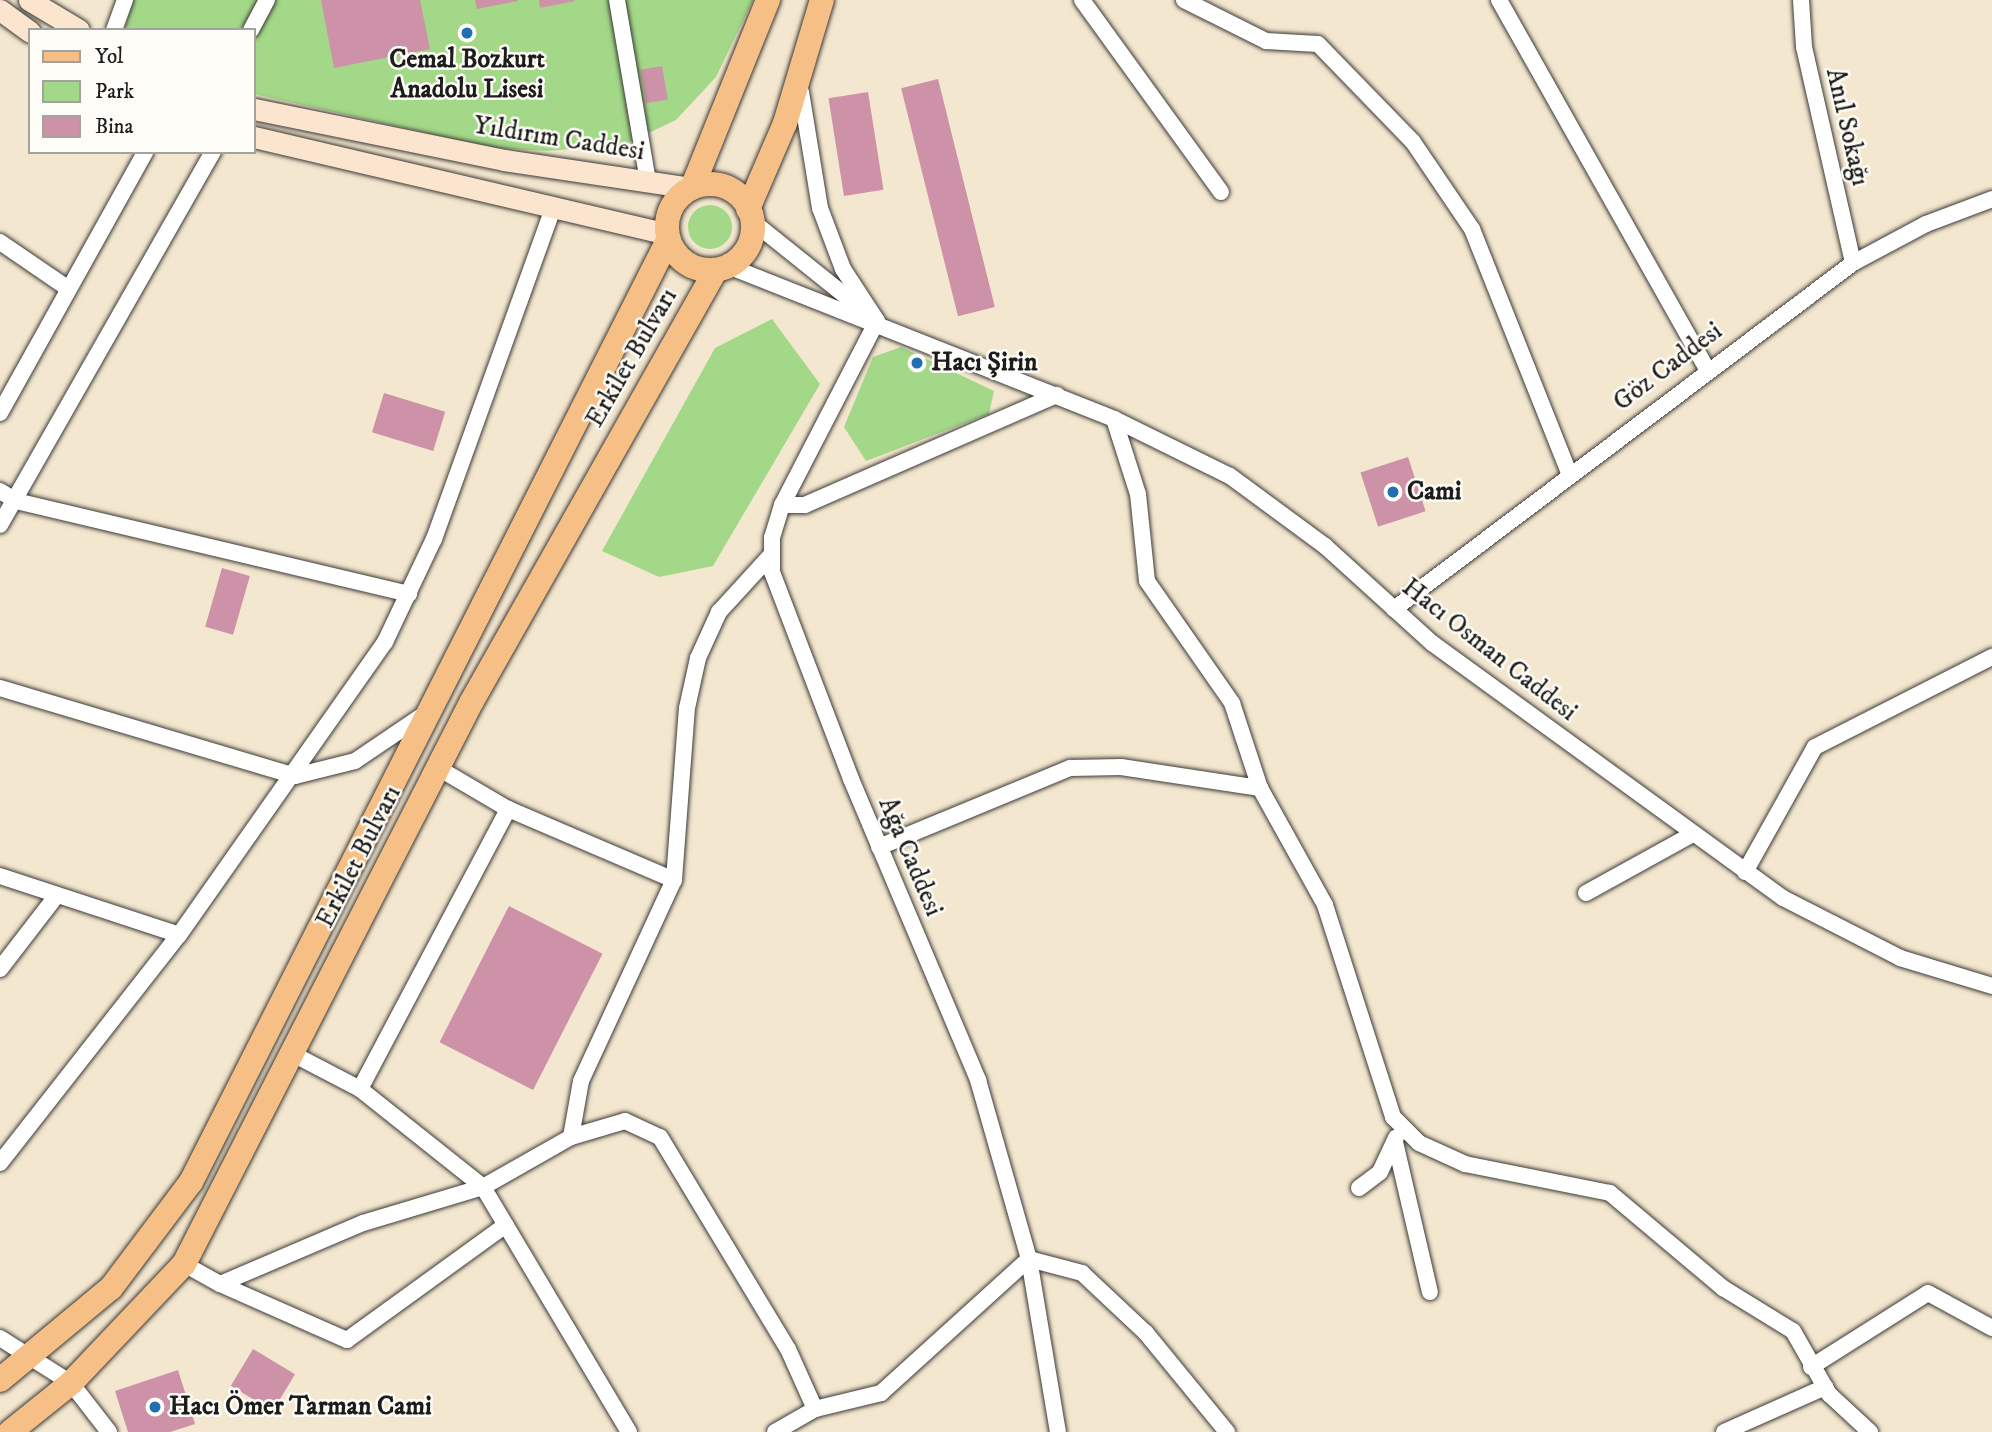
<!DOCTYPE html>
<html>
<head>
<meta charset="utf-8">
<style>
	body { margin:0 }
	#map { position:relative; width:1992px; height:1432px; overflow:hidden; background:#f4e7cf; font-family:"IM FELL DW Pica",serif }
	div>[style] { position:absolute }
	.green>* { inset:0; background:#a3d888 }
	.round { border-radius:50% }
	.building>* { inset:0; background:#cd92a8; transform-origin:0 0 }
	.roads { filter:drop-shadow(0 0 2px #3c3a37) drop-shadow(0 0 2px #3c3a37) }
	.street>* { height:16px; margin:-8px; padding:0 8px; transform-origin:8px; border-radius:8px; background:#fff }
	.secondary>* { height:21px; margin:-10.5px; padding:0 10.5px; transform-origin:10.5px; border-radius:10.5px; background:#fbe5cf }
	.primary>* { height:24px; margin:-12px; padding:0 12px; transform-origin:12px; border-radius:12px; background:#f5bf86 }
	.primary>.ring { margin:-12px; padding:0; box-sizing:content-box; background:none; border:24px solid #f5bf86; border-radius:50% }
	.dots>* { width:19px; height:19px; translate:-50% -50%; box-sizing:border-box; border:4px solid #fdfcf7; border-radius:50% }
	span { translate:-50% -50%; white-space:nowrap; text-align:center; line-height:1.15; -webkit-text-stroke:5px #fdfcf7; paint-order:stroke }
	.poi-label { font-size:26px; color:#1c1c1c; font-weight:700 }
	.left { translate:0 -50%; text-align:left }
	.street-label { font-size:26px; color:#1c1c1c }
	.legend { position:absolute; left:28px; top:28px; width:228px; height:126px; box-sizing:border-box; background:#fdfcf7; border:2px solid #a3a29f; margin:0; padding:9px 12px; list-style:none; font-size:21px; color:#1c1c1c }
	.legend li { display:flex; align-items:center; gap:14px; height:35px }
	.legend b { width:35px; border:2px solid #a3a29f }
</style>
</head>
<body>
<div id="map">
	<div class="green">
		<div style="clip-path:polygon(133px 0,753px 0,716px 77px,676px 120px,623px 145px,547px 151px,493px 148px,254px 94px,254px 30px,124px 30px)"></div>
		<div class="round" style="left:688px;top:205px;width:44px;height:44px"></div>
		<div style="clip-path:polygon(772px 319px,820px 384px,713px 566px,659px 577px,602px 551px,715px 348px)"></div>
		<div style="clip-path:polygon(901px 347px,994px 391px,989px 414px,866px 461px,844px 427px,873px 357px)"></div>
	</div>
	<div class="building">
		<div style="clip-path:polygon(321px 0,420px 0,430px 49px,334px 68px)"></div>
		<div style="clip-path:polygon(475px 0,518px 0,518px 1px,477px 9px)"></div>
		<div style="clip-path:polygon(539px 0,574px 0,575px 1px,540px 8px)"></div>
		<div style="left:662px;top:66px;width:34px;height:22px;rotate:80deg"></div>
		<div style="left:938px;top:79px;width:235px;height:38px;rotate:76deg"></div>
		<div style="left:868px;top:92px;width:99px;height:40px;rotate:81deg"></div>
		<div style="left:384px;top:393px;width:64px;height:41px;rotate:17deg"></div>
		<div style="left:1408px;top:457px;width:57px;height:50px;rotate:72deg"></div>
		<div style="left:222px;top:568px;width:29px;height:61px;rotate:16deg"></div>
		<div style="left:509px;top:906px;width:105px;height:153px;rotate:27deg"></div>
		<div style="left:253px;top:1349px;width:49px;height:43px;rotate:31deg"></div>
		<div style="clip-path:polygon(178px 1370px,195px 1424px,170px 1432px,128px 1432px,115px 1391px)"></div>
	</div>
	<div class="roads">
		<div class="street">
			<div style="left:617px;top:0;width:185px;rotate:80.3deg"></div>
			<div style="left:1082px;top:0;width:237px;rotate:54.1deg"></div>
			<div style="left:1184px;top:0;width:92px;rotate:26.6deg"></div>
			<div style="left:1266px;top:41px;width:52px;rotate:3.3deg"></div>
			<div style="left:1318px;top:44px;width:136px;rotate:45.9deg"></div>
			<div style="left:1413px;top:142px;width:105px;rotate:55.9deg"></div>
			<div style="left:1472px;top:229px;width:263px;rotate:68.3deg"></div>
			<div style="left:1499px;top:0;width:422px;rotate:60.6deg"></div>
			<div style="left:1801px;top:0;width:47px;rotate:86.3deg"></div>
			<div style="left:1804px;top:47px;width:221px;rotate:77.2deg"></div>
			<div style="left:114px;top:30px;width:32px;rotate:-70deg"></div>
			<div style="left:251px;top:30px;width:34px;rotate:-62deg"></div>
			<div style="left:801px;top:92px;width:118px;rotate:80.7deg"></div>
			<div style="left:820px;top:208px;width:65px;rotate:69.3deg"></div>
			<div style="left:843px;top:269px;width:62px;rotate:56.8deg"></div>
			<div style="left:752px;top:221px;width:141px;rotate:38.7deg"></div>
			<div style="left:0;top:242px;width:83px;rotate:34.3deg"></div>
			<div style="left:728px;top:266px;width:415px;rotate:21.6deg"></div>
			<div style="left:1114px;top:419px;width:129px;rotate:26.2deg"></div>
			<div style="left:1230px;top:476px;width:118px;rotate:36.4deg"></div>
			<div style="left:1325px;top:546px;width:144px;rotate:42.2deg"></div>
			<div style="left:1432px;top:643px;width:434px;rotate:36deg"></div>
			<div style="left:1783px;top:898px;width:131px;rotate:27.1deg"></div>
			<div style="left:1900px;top:958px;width:96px;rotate:16.9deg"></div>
			<div style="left:877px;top:321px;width:207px;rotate:117.3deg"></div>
			<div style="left:782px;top:505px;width:34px;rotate:107deg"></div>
			<div style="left:772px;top:538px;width:34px;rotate:90deg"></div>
			<div style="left:772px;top:572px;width:222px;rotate:69.1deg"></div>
			<div style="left:851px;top:779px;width:327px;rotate:67.1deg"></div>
			<div style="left:978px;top:1080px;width:186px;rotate:74.1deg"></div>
			<div style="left:1029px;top:1259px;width:175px;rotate:80.5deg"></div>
			<div style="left:0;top:413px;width:299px;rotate:-60.9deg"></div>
			<div style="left:1114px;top:419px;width:79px;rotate:72.3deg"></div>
			<div style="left:1138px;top:494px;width:87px;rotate:84.1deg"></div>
			<div style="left:1147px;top:581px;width:149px;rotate:55.1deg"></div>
			<div style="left:1232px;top:703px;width:89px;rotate:71.8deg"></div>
			<div style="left:1260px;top:788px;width:134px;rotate:60.9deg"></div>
			<div style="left:1325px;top:905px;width:223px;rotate:72.2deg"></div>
			<div style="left:1393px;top:1117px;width:37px;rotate:45deg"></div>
			<div style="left:1419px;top:1143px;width:51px;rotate:24.5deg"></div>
			<div style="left:1465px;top:1164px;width:148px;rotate:11.3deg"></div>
			<div style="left:1610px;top:1193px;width:148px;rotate:40.1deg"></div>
			<div style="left:1723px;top:1288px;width:82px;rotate:31.6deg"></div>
			<div style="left:1793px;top:1331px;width:73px;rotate:60.3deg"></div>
			<div style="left:1829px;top:1394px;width:56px;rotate:42.8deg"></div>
			<div style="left:0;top:491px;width:19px;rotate:32deg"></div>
			<div style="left:16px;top:501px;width:404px;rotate:13.3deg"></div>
			<div style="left:782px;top:505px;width:23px"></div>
			<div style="left:805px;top:505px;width:275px;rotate:-23.6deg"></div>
			<div style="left:0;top:525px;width:430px;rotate:-60.3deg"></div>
			<div style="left:1394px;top:609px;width:575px;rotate:-37.01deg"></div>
			<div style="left:1853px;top:263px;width:83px;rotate:-28.1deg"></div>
			<div style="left:1926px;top:224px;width:71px;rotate:-20.7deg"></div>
			<div style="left:0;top:688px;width:308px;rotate:16.6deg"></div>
			<div style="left:295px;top:776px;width:62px;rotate:-14deg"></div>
			<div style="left:355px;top:761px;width:78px;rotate:-34.1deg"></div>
			<div style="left:879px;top:847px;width:207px;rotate:-22.5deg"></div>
			<div style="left:1070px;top:768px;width:51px;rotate:-1.1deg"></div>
			<div style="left:1121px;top:767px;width:141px;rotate:8.6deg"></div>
			<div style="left:1745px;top:872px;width:143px;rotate:-60.8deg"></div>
			<div style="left:1815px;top:747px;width:199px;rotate:-27deg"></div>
			<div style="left:0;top:876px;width:188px;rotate:18.2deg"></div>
			<div style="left:674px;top:880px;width:172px;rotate:-85.7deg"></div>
			<div style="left:687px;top:708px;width:51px;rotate:-77.6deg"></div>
			<div style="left:698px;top:658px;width:51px;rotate:-65.5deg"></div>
			<div style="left:719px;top:612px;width:77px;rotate:-47.6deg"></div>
			<div style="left:1586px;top:893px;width:122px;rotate:-28.9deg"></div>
			<div style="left:0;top:969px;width:93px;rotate:-52.4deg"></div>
			<div style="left:293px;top:1054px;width:76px;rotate:27.6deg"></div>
			<div style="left:360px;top:1089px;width:157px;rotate:38.5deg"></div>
			<div style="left:483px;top:1187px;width:285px;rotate:59.2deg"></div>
			<div style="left:360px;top:1089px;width:317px;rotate:-62.1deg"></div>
			<div style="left:571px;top:1137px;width:56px;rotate:-16.5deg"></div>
			<div style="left:625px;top:1121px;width:38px;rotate:25deg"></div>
			<div style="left:660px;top:1137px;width:248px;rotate:58.9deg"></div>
			<div style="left:788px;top:1349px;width:66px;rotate:65.8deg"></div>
			<div style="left:1395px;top:1142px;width:154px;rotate:76.9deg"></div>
			<div style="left:0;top:1163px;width:290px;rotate:-51.9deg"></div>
			<div style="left:179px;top:935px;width:358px;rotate:-54.9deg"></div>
			<div style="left:385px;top:642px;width:114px;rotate:-64.6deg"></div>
			<div style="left:434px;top:539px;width:352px;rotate:-70.2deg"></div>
			<div style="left:1359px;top:1188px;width:26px;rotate:-37deg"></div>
			<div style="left:1380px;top:1172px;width:38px;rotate:-65deg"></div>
			<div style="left:184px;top:1264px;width:41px;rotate:29.1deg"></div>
			<div style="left:220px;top:1284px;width:155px;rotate:-23.1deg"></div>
			<div style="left:363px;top:1223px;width:125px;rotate:-16.7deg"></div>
			<div style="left:483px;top:1187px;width:101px;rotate:-29.6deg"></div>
			<div style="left:571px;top:1137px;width:57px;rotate:-79.9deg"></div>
			<div style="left:581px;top:1081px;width:221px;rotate:-65.2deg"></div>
			<div style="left:674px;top:880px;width:181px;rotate:-156.8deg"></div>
			<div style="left:508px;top:809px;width:81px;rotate:-149.6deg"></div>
			<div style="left:220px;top:1284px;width:139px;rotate:23.8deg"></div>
			<div style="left:347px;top:1340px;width:196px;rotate:-35.9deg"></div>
			<div style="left:0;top:1338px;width:84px;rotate:32.4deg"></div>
			<div style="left:71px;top:1383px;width:62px;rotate:52.2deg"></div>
			<div style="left:1811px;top:1367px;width:138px;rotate:-32.3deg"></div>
			<div style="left:1928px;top:1293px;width:73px;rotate:28.7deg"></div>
			<div style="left:775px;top:1432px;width:46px;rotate:-29.9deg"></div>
			<div style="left:815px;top:1409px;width:68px;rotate:-13.6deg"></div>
			<div style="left:881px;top:1393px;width:200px;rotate:-42.2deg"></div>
			<div style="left:1029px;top:1259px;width:55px;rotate:14.8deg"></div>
			<div style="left:1082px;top:1273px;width:88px;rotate:43.2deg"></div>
			<div style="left:1146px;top:1333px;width:128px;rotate:50.7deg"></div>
			<div style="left:1724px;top:1432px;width:111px;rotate:-24deg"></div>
		</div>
		<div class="secondary">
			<div style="left:29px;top:0;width:58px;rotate:31deg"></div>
			<div style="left:0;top:10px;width:37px;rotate:36deg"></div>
			<div style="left:254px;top:109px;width:255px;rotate:11.5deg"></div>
			<div style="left:504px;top:160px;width:190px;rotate:8.5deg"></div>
			<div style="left:254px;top:137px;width:425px;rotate:13.2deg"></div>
		</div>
		<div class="primary">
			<div class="ring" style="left:667px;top:184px;width:62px;height:62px"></div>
			<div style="left:692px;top:188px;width:203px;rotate:-68deg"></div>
			<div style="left:748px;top:209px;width:94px;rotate:-66.7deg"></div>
			<div style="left:785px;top:123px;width:128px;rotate:-73.3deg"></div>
			<div style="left:0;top:1380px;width:144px;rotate:-39.7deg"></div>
			<div style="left:111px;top:1288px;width:133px;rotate:-53deg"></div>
			<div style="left:191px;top:1182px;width:1056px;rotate:-63.14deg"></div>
			<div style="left:10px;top:1432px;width:78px;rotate:-38.8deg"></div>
			<div style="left:71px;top:1383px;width:164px;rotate:-46.5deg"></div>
			<div style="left:184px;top:1264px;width:632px;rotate:-62.91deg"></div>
			<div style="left:472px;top:701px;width:495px;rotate:-60.5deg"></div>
		</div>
	</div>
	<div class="dots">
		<div style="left:467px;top:33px;background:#1f6fb2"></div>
		<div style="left:917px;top:363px;background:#1f6fb2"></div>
		<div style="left:1393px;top:492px;background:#1f6fb2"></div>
		<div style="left:155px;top:1407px;background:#1f6fb2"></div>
	</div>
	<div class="poi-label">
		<span style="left:467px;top:75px">Cemal Bozkurt<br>Anadolu Lisesi</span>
		<span class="left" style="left:931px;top:363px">Hacı Şirin</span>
		<span class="left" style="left:1407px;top:492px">Cami</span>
		<span class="left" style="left:169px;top:1407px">Hacı Ömer Tarman Cami</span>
	</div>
	<div class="street-label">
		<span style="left:1847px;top:127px;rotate:77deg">Anıl Sokağı</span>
		<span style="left:559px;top:139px;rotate:9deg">Yıldırım Caddesi</span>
		<span style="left:632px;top:358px;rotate:-60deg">Erkilet Bulvarı</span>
		<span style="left:1668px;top:367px;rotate:-37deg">Göz Caddesi</span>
		<span style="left:1489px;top:650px;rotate:38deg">Hacı Osman Caddesi</span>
		<span style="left:359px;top:857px;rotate:-63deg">Erkilet Bulvarı</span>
		<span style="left:910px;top:857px;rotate:67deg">Ağa Caddesi</span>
	</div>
	<ul class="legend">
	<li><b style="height:9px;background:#f5bf86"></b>Yol</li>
	<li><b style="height:19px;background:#a3d888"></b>Park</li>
	<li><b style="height:19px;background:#cd92a8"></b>Bina</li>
	</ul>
</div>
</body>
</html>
